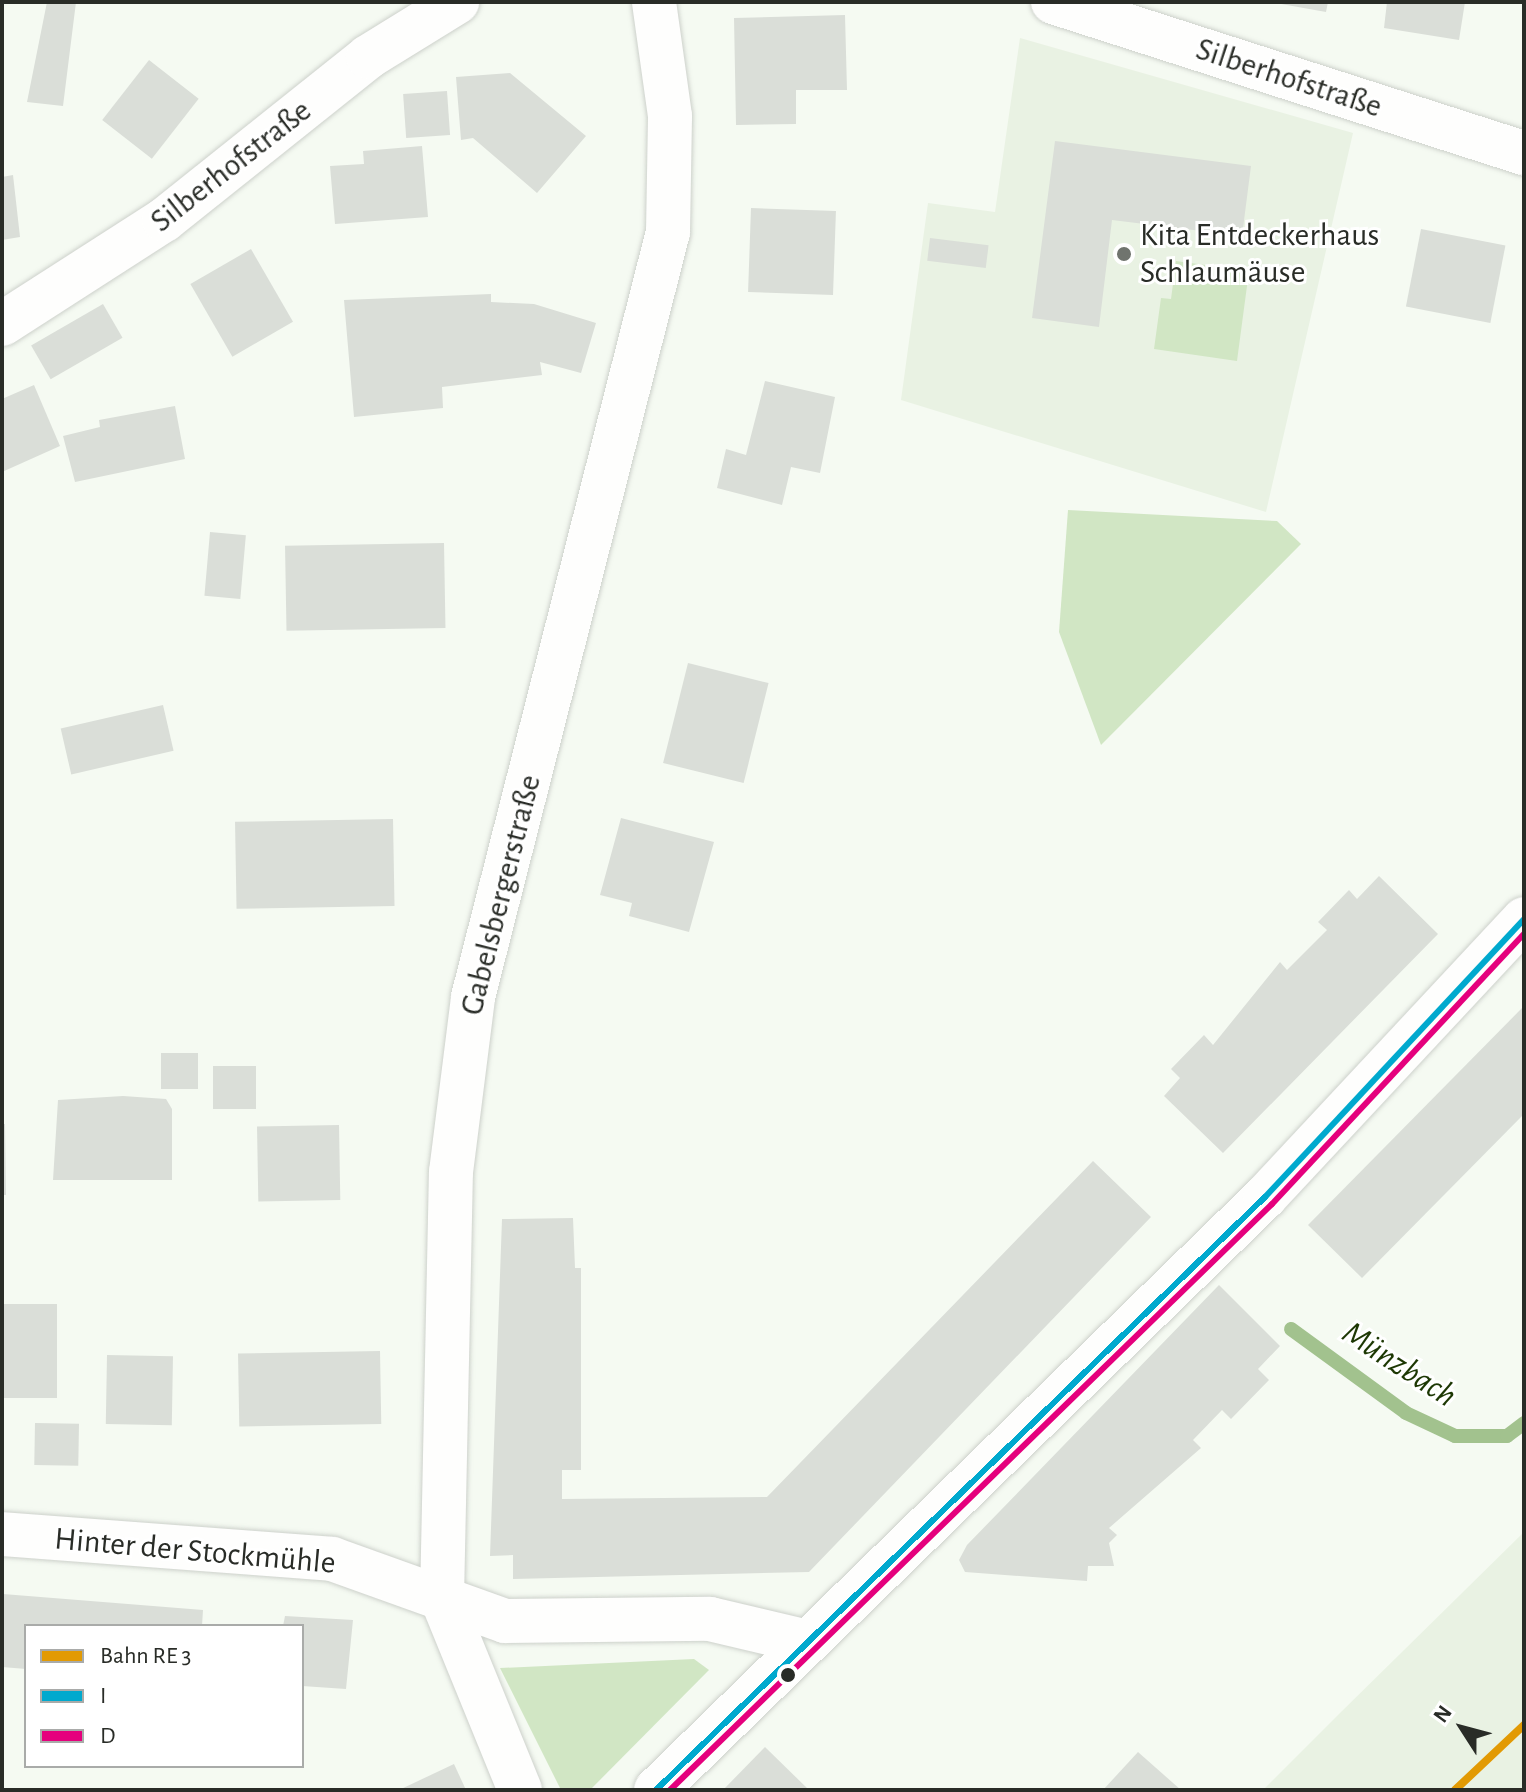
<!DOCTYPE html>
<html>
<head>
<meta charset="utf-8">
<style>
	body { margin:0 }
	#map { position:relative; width:1526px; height:1792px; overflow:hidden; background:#f5faf2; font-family:"Alegreya Sans",sans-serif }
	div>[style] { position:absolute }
	.built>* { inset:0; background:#e9f2e3 }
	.green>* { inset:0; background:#d1e6c4 }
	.stream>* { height:14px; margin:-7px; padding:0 7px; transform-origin:7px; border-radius:7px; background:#a2c28e }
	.building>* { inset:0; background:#daded8; transform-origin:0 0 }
	.roads { filter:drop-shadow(0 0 2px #cdd1cb) drop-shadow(0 0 2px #cdd1cb) }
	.minor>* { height:44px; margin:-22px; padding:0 22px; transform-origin:22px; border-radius:22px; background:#fefefd }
	.bus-1>* { height:6px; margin:-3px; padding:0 3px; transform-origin:3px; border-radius:3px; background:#00a9ce }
	.bus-2>* { height:6px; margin:-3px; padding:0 3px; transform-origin:3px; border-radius:3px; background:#e5007d }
	.rail-1>* { height:8px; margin:-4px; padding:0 4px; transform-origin:4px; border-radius:4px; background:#e29a04 }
	.dots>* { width:22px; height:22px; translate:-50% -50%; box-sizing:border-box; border:4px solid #fff; border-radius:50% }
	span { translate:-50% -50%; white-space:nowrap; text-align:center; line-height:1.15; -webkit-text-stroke:6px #fff; paint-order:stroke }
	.street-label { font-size:32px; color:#292c27 }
	.poi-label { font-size:32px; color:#292c27 }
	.left { translate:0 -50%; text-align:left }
	.water-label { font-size:34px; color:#1d3804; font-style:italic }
	.frame { position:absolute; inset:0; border:4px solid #292c27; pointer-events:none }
	.legend { position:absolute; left:24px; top:1624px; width:280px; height:144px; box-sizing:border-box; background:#fff; border:2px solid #a9aba9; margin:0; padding:10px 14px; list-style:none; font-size:24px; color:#292c27 }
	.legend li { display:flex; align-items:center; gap:16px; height:40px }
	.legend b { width:40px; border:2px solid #a9aba9 }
	.north { position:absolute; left:1422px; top:1688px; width:80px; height:80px; -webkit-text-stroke:6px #fff; paint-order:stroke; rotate:306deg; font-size:22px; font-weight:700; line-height:32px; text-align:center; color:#292c27 }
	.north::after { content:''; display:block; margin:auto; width:28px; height:36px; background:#292c27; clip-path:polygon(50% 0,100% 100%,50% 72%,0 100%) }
</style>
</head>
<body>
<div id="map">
	<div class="built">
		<div style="clip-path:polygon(1020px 38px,1353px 133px,1266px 512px,901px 400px,928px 203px,995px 212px)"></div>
		<div style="clip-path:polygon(1524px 1532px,1524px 1790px,1263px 1790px,1340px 1713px)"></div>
	</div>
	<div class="green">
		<div style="clip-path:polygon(1176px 261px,1249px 271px,1237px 361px,1154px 349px,1161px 298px,1171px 299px)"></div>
		<div style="clip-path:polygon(1068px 510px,1277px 521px,1301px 544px,1101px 745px,1059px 632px)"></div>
		<div style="clip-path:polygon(694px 1659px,709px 1670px,590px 1790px,561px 1790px,500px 1668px)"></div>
	</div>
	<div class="stream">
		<div style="left:1291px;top:1329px;width:142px;rotate:36.1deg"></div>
		<div style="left:1406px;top:1413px;width:54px;rotate:25.1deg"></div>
		<div style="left:1455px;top:1436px;width:52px"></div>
		<div style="left:1507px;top:1436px;width:21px;rotate:-37deg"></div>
	</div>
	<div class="building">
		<div style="clip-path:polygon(47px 2px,76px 2px,63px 106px,27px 102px)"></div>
		<div style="clip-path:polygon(1270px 2px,1328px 2px,1326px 12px)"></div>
		<div style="clip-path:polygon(1387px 2px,1465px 2px,1459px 40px,1384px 28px)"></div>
		<div style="clip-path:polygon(845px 15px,847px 90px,796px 90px,796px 124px,736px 125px,734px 18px)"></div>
		<div style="left:149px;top:60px;width:63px;height:76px;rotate:38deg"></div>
		<div style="clip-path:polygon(510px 73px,586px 136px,537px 193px,473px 138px,461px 140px,456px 77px)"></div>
		<div style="left:447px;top:91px;width:44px;height:44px;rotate:86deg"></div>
		<div style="clip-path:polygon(1055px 141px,1251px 166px,1242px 236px,1112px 220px,1099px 327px,1032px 318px)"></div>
		<div style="clip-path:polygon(422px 146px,428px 217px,335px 224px,330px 166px,364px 164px,363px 151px)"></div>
		<div style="clip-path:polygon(13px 175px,20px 237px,2px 240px,2px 177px)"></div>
		<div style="left:751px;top:208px;width:85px;height:84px;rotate:2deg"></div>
		<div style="left:1421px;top:229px;width:86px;height:79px;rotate:11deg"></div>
		<div style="left:930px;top:238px;width:59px;height:23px;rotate:7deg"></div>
		<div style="left:251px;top:249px;width:84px;height:70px;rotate:60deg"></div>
		<div style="clip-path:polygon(491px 294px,491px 302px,534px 304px,596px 323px,581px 373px,540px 362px,542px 375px,442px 387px,443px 408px,354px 417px,344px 300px)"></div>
		<div style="left:103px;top:304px;width:39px;height:83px;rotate:60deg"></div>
		<div style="clip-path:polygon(765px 381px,835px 397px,820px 473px,791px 467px,782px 505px,717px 488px,726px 449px,746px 455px)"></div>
		<div style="clip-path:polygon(34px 385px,60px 446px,2px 472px,2px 399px)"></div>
		<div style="clip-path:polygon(175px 406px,185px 459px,75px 482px,63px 436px,100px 427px,99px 420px)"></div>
		<div style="left:210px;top:532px;width:36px;height:64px;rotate:5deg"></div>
		<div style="left:444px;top:543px;width:85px;height:159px;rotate:89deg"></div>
		<div style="left:688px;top:663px;width:83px;height:103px;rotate:14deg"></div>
		<div style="left:163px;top:705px;width:47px;height:105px;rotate:77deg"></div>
		<div style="clip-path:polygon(621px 818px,714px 842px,689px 932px,629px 916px,632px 903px,600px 895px)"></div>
		<div style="left:393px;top:819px;width:87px;height:158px;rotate:89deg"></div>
		<div style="clip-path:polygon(1379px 876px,1438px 934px,1223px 1153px,1164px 1096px,1180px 1078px,1171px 1069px,1204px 1035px,1213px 1045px,1280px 962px,1287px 970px,1327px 930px,1318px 922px,1349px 890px,1357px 899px)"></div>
		<div style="clip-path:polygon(1524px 1006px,1524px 1114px,1362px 1278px,1308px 1225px)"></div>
		<div style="left:161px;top:1053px;width:37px;height:36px"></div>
		<div style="left:256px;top:1066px;width:43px;height:43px;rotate:90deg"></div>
		<div style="clip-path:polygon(123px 1096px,166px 1099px,172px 1109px,172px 1180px,53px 1180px,58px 1100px)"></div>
		<div style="clip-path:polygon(2px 1124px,5px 1124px,6px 1195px,2px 1195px)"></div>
		<div style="left:339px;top:1125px;width:75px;height:82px;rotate:89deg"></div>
		<div style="clip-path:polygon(1093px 1161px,1151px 1217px,809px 1572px,513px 1579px,513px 1555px,490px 1556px,502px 1219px,573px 1218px,575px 1268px,581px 1268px,581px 1470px,562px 1470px,562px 1499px,767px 1497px)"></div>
		<div style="clip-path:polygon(1219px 1285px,1280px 1346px,1258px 1369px,1269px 1380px,1231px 1419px,1222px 1410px,1193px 1440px,1201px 1448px,1109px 1528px,1117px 1535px,1109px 1543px,1114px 1566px,1088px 1566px,1087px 1581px,965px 1572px,959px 1560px,967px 1545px)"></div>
		<div style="left:2px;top:1304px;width:55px;height:94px"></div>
		<div style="left:380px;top:1351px;width:73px;height:142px;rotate:89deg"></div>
		<div style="left:107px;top:1355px;width:66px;height:69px;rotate:1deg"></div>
		<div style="left:35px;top:1423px;width:44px;height:42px;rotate:1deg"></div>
		<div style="clip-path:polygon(3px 1594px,203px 1610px,202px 1626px,26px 1626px,26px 1669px,2px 1667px)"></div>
		<div style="clip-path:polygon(285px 1616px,353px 1620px,346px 1689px,302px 1686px,302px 1626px,283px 1626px)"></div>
		<div style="clip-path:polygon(765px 1747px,809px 1790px,723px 1790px)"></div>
		<div style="clip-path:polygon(1138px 1752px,1181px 1790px,1103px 1790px)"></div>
		<div style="clip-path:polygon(454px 1764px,466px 1790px,399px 1790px)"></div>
	</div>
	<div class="roads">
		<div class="minor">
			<div style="left:1053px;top:2px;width:495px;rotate:17.8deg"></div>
			<div style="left:2px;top:324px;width:193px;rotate:-32.7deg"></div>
			<div style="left:164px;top:220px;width:261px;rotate:-38.6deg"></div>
			<div style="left:368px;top:57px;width:105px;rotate:-31.7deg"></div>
			<div style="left:2px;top:1534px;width:331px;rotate:4.3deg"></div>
			<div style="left:332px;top:1559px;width:184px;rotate:19.7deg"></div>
			<div style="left:505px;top:1621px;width:205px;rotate:-0.6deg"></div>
			<div style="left:710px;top:1619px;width:100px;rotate:13.3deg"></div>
			<div style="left:520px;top:1790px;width:206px;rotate:-112.2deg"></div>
			<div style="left:442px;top:1599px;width:427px;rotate:-88.8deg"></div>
			<div style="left:451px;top:1172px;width:176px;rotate:-82.8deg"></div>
			<div style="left:473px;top:997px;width:789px;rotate:-75.7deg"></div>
			<div style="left:668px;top:232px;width:116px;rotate:-89deg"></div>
			<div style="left:670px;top:116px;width:115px;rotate:-98deg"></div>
			<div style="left:656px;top:1790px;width:850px;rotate:-44.24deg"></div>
			<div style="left:1265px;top:1197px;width:380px;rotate:-47deg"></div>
		</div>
	</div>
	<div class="bus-1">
		<div style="left:656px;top:1790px;width:850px;rotate:-44.24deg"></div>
		<div style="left:1265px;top:1197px;width:380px;rotate:-47deg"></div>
	</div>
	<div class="bus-2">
		<div style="left:670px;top:1790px;width:840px;rotate:-44.23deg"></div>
		<div style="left:1272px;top:1204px;width:369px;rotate:-47deg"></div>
	</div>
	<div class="rail-1">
		<div style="left:1455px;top:1790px;width:95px;rotate:-43.3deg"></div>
	</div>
	<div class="dots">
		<div style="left:1124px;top:254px;background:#70746e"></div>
		<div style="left:788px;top:1675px;background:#292c27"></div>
	</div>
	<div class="street-label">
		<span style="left:1289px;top:78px;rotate:18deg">Silberhofstraße</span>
		<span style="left:231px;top:166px;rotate:-38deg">Silberhofstraße</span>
		<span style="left:501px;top:895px;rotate:-76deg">Gabelsbergerstraße</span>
		<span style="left:195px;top:1551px;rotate:5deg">Hinter der Stockmühle</span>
	</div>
	<div class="poi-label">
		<span class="left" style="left:1140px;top:254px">Kita Entdeckerhaus<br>Schlaumäuse</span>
	</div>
	<div class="water-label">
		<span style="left:1399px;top:1365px;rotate:33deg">Münzbach</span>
	</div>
	<div class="frame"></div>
	<ul class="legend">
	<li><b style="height:10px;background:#e29a04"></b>Bahn RE 3</li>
	<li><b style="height:10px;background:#00a9ce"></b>I</li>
	<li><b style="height:10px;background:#e5007d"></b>D</li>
	</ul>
	<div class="north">N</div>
</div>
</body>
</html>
